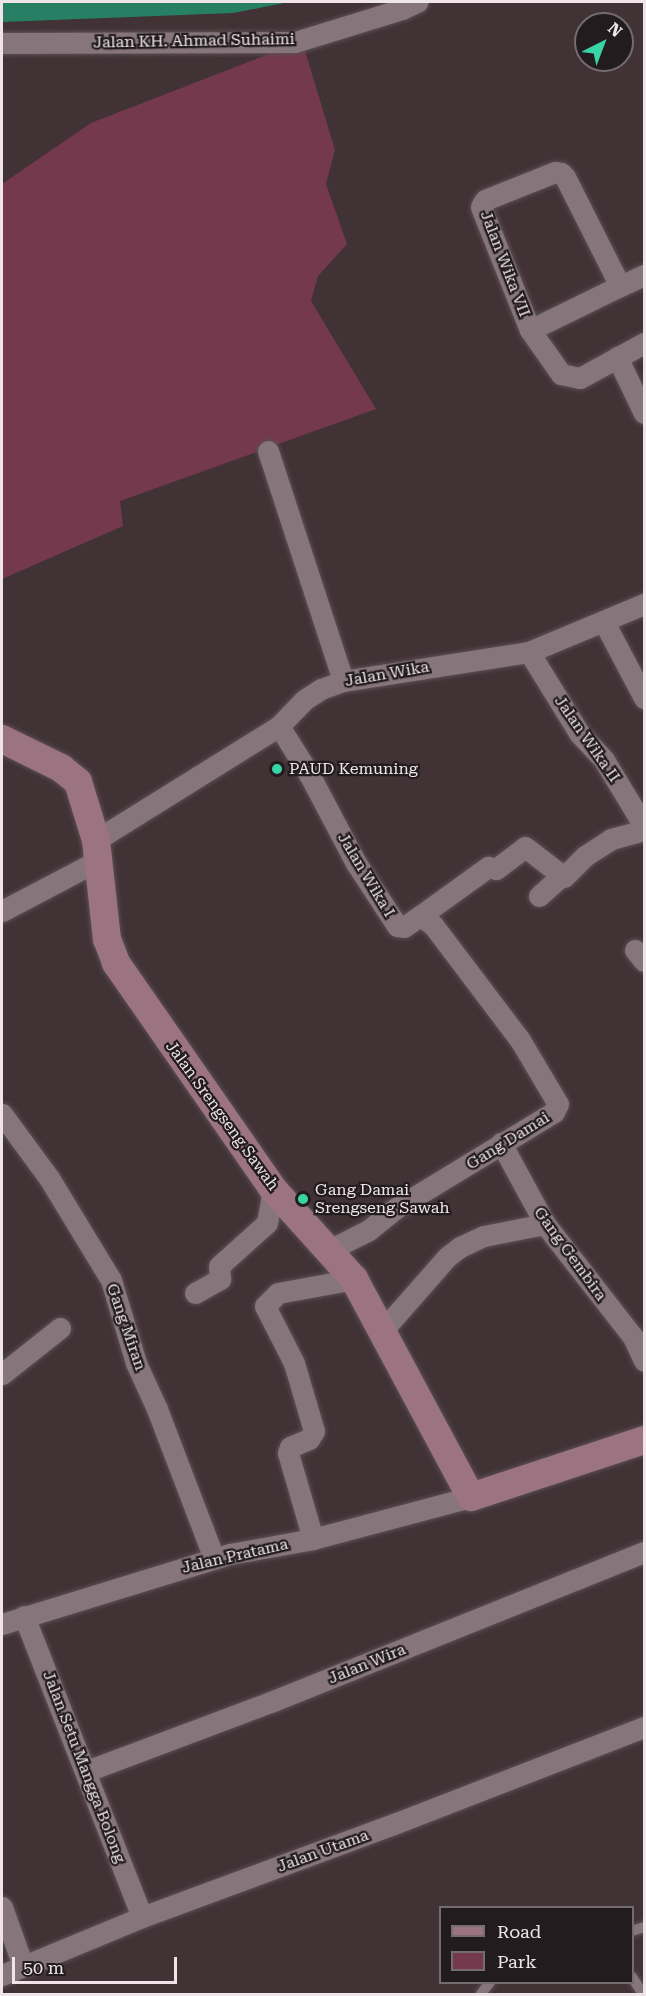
<!DOCTYPE html>
<html>
<head>
<meta charset="utf-8">
<style>
	body { margin:0 }
	#map { position:relative; width:646px; height:1996px; overflow:hidden; background:#413236; font-family:"Roboto Serif",serif }
	div>[style] { position:absolute }
	.green>* { inset:0; background:#75394e }
	.water>* { inset:0; background:#288064 }
	.roads { filter:drop-shadow(0 0 2px #5b4f53) drop-shadow(0 0 2px #5b4f53) }
	.lane>* { height:10px; margin:-5px; padding:0 5px; transform-origin:5px; border-radius:5px; background:#86757a }
	.street>* { height:21px; margin:-10.5px; padding:0 10.5px; transform-origin:10.5px; border-radius:10.5px; background:#86757a }
	.secondary>* { height:28px; margin:-14px; padding:0 14px; transform-origin:14px; border-radius:14px; background:#9c7481 }
	.dots>* { width:16px; height:16px; translate:-50% -50%; box-sizing:border-box; border:3px solid #231c1e; border-radius:50% }
	span { translate:-50% -50%; white-space:nowrap; text-align:center; line-height:1.15; -webkit-text-stroke:4.5px #231c1e; paint-order:stroke }
	.street-label { font-size:16px; color:#efe5e8 }
	.poi-label { font-size:16px; color:#efe5e8 }
	.left { translate:0 -50%; text-align:left }
	.frame { position:absolute; inset:0; border:3px solid #efe5e8; pointer-events:none }
	.legend { position:absolute; left:439px; top:1906px; width:195px; height:78px; box-sizing:border-box; background:#231c1e; border:2px solid #756c6f; margin:0; padding:8px 10px; list-style:none; font-size:18px; color:#efe5e8 }
	.legend li { display:flex; align-items:center; gap:12px; height:30px }
	.legend b { width:30px; border:2px solid #756c6f }
	.north { position:absolute; left:574px; top:12px; width:60px; height:60px; box-sizing:border-box; background:#231c1e; border:2px solid #756c6f; border-radius:50%; rotate:42deg; font-size:16px; font-weight:700; line-height:24px; text-align:center; color:#efe5e8 }
	.north::after { content:''; display:block; margin:auto; width:21px; height:27px; background:#38d4a6; clip-path:polygon(50% 0,100% 100%,50% 72%,0 100%) }
	.scale { position:absolute; left:12px; top:1957px; width:165px; height:27px; box-sizing:border-box; border:3px solid #efe5e8; border-top:0; padding-left:8px; font-size:18px; line-height:21px; white-space:nowrap; color:#efe5e8; -webkit-text-stroke:4px #231c1e; paint-order:stroke }
</style>
</head>
<body>
<div id="map">
	<div class="green">
		<div style="clip-path:polygon(302px 41px,335px 150px,326px 184px,347px 244px,318px 276px,311px 301px,376px 409px,120px 501px,123px 526px,2px 579px,2px 184px,91px 123px)"></div>
	</div>
	<div class="water">
		<div style="clip-path:polygon(2px 2px,289px 2px,233px 13px,2px 22px)"></div>
	</div>
	<div class="roads">
		<div class="lane">
			<div style="left:632px;top:1931px;width:13px;rotate:-18deg"></div>
			<div style="left:632px;top:1977px;width:20px;rotate:57deg"></div>
			<div style="left:481px;top:1994px;width:15px;rotate:-53deg"></div>
		</div>
		<div class="street">
			<div style="left:2px;top:43px;width:293px;rotate:-0.2deg"></div>
			<div style="left:295px;top:42px;width:112px;rotate:-17.1deg"></div>
			<div style="left:402px;top:9px;width:17px;rotate:-25deg"></div>
			<div style="left:644px;top:275px;width:26px;rotate:155deg"></div>
			<div style="left:620px;top:286px;width:122px;rotate:-116.8deg"></div>
			<div style="left:565px;top:177px;width:6px;rotate:-135deg"></div>
			<div style="left:561px;top:173px;width:6px;rotate:-171deg"></div>
			<div style="left:555px;top:172px;width:75px;rotate:158.2deg"></div>
			<div style="left:485px;top:200px;width:4px;rotate:124deg"></div>
			<div style="left:483px;top:203px;width:4px;rotate:117deg"></div>
			<div style="left:481px;top:207px;width:132px;rotate:68.3deg"></div>
			<div style="left:530px;top:330px;width:54px;rotate:54.8deg"></div>
			<div style="left:561px;top:374px;width:19px;rotate:12deg"></div>
			<div style="left:580px;top:378px;width:73px;rotate:-28.7deg"></div>
			<div style="left:530px;top:330px;width:100px;rotate:-26.1deg"></div>
			<div style="left:617px;top:357px;width:62px;rotate:64.3deg"></div>
			<div style="left:268px;top:451px;width:242px;rotate:71.9deg"></div>
			<div style="left:604px;top:622px;width:86px;rotate:62.2deg"></div>
			<div style="left:529px;top:652px;width:95px;rotate:58.3deg"></div>
			<div style="left:579px;top:733px;width:37px;rotate:47deg"></div>
			<div style="left:604px;top:760px;width:77px;rotate:58.8deg"></div>
			<div style="left:279px;top:726px;width:57px;rotate:58deg"></div>
			<div style="left:309px;top:774px;width:101px;rotate:62.2deg"></div>
			<div style="left:356px;top:863px;width:75px;rotate:56.9deg"></div>
			<div style="left:397px;top:926px;width:7px;rotate:8deg"></div>
			<div style="left:404px;top:927px;width:19px;rotate:-35deg"></div>
			<div style="left:420px;top:916px;width:16px;rotate:35deg"></div>
			<div style="left:433px;top:925px;width:144px;rotate:52.9deg"></div>
			<div style="left:520px;top:1040px;width:74px;rotate:59.3deg"></div>
			<div style="left:558px;top:1104px;width:9px;rotate:117deg"></div>
			<div style="left:554px;top:1112px;width:185px;rotate:148.7deg"></div>
			<div style="left:396px;top:1208px;width:35px;rotate:141deg"></div>
			<div style="left:369px;top:1230px;width:45px;rotate:153.4deg"></div>
			<div style="left:96px;top:840px;width:216px;rotate:-31.9deg"></div>
			<div style="left:279px;top:726px;width:36px;rotate:-46deg"></div>
			<div style="left:304px;top:700px;width:20px;rotate:-33deg"></div>
			<div style="left:321px;top:689px;width:23px;rotate:-20deg"></div>
			<div style="left:343px;top:681px;width:188px;rotate:-8.9deg"></div>
			<div style="left:529px;top:652px;width:125px;rotate:-22.7deg"></div>
			<div style="left:539px;top:896px;width:30px;rotate:-42deg"></div>
			<div style="left:2px;top:911px;width:107px;rotate:-27.8deg"></div>
			<div style="left:420px;top:916px;width:84px;rotate:-35.8deg"></div>
			<div style="left:488px;top:867px;width:8px;rotate:14deg"></div>
			<div style="left:496px;top:869px;width:36px;rotate:-37deg"></div>
			<div style="left:525px;top:847px;width:49px;rotate:37.6deg"></div>
			<div style="left:564px;top:877px;width:30px;rotate:-45deg"></div>
			<div style="left:585px;top:856px;width:31px;rotate:-33deg"></div>
			<div style="left:611px;top:839px;width:34px;rotate:-15deg"></div>
			<div style="left:635px;top:950px;width:14px;rotate:51deg"></div>
			<div style="left:2px;top:1114px;width:79px;rotate:53.7deg"></div>
			<div style="left:49px;top:1178px;width:119px;rotate:58.7deg"></div>
			<div style="left:111px;top:1280px;width:87px;rotate:73.2deg"></div>
			<div style="left:136px;top:1363px;width:51px;rotate:65.5deg"></div>
			<div style="left:157px;top:1409px;width:160px;rotate:69.1deg"></div>
			<div style="left:501px;top:1143px;width:92px;rotate:61.5deg"></div>
			<div style="left:545px;top:1224px;width:143px;rotate:52.1deg"></div>
			<div style="left:633px;top:1337px;width:26px;rotate:65deg"></div>
			<div style="left:195px;top:1293px;width:29px;rotate:-29deg"></div>
			<div style="left:220px;top:1279px;width:13px;rotate:-94deg"></div>
			<div style="left:219px;top:1266px;width:64px;rotate:-41.9deg"></div>
			<div style="left:267px;top:1223px;width:35px;rotate:-80deg"></div>
			<div style="left:382px;top:1331px;width:98px;rotate:-48.7deg"></div>
			<div style="left:447px;top:1257px;width:16px;rotate:-38deg"></div>
			<div style="left:460px;top:1247px;width:26px;rotate:-25deg"></div>
			<div style="left:484px;top:1236px;width:62px;rotate:-11.1deg"></div>
			<div style="left:2px;top:1374px;width:74px;rotate:-38.4deg"></div>
			<div style="left:313px;top:1539px;width:90px;rotate:-106.2deg"></div>
			<div style="left:288px;top:1453px;width:6px;rotate:-72deg"></div>
			<div style="left:290px;top:1447px;width:21px;rotate:-23deg"></div>
			<div style="left:309px;top:1439px;width:9px;rotate:-58deg"></div>
			<div style="left:314px;top:1431px;width:71px;rotate:-106.4deg"></div>
			<div style="left:294px;top:1363px;width:64px;rotate:-117deg"></div>
			<div style="left:265px;top:1306px;width:18px;rotate:-45deg"></div>
			<div style="left:278px;top:1293px;width:77px;rotate:-10.4deg"></div>
			<div style="left:24px;top:1616px;width:323px;rotate:68.6deg"></div>
			<div style="left:2px;top:1624px;width:239px;rotate:-17.1deg"></div>
			<div style="left:230px;top:1554px;width:84px;rotate:-10.2deg"></div>
			<div style="left:313px;top:1539px;width:163px;rotate:-14.9deg"></div>
			<div style="left:87px;top:1771px;width:199px;rotate:-20.6deg"></div>
			<div style="left:273px;top:1701px;width:400px;rotate:-21.9deg"></div>
			<div style="left:2px;top:1907px;width:63px;rotate:70.4deg"></div>
			<div style="left:2px;top:1975px;width:152px;rotate:-22.5deg"></div>
			<div style="left:142px;top:1917px;width:269px;rotate:-20.3deg"></div>
			<div style="left:394px;top:1824px;width:268px;rotate:-21.2deg"></div>
		</div>
		<div class="secondary">
			<div style="left:2px;top:739px;width:66px;rotate:26.2deg"></div>
			<div style="left:61px;top:768px;width:22px;rotate:39deg"></div>
			<div style="left:78px;top:782px;width:61px;rotate:72.8deg"></div>
			<div style="left:96px;top:840px;width:100px;rotate:83.7deg"></div>
			<div style="left:107px;top:939px;width:26px;rotate:69deg"></div>
			<div style="left:116px;top:963px;width:275px;rotate:55.2deg"></div>
			<div style="left:273px;top:1189px;width:121px;rotate:48deg"></div>
			<div style="left:354px;top:1279px;width:247px;rotate:61.8deg"></div>
			<div style="left:471px;top:1497px;width:182px;rotate:-18.2deg"></div>
		</div>
	</div>
	<div class="dots">
		<div style="left:277px;top:769px;background:#38d4a6"></div>
		<div style="left:303px;top:1199px;background:#38d4a6"></div>
	</div>
	<div class="street-label">
		<span style="left:194px;top:41px;rotate:-1deg">Jalan KH. Ahmad Suhaimi</span>
		<span style="left:505px;top:264px;rotate:69deg">Jalan Wika VII</span>
		<span style="left:387px;top:674px;rotate:-10deg">Jalan Wika</span>
		<span style="left:587px;top:739px;rotate:55deg">Jalan Wika II</span>
		<span style="left:366px;top:875px;rotate:59deg">Jalan Wika I</span>
		<span style="left:222px;top:1116px;rotate:54deg">Jalan Srengseng Sawah</span>
		<span style="left:508px;top:1141px;rotate:-32deg">Gang Damai</span>
		<span style="left:570px;top:1254px;rotate:54deg">Gang Gembira</span>
		<span style="left:126px;top:1327px;rotate:71deg">Gang Miran</span>
		<span style="left:235px;top:1556px;rotate:-13deg">Jalan Pratama</span>
		<span style="left:367px;top:1664px;rotate:-22deg">Jalan Wira</span>
		<span style="left:84px;top:1767px;rotate:69deg">Jalan Setu Mangga Bolong</span>
		<span style="left:323px;top:1851px;rotate:-20deg">Jalan Utama</span>
	</div>
	<div class="poi-label">
		<span class="left" style="left:289px;top:769px">PAUD Kemuning</span>
		<span class="left" style="left:315px;top:1199px">Gang Damai<br>Srengseng Sawah</span>
	</div>
	<div class="frame"></div>
	<ul class="legend">
	<li><b style="height:8px;background:#9c7481"></b>Road</li>
	<li><b style="height:16px;background:#75394e"></b>Park</li>
	</ul>
	<div class="north">N</div>
	<div class="scale">50 m</div>
</div>
</body>
</html>
